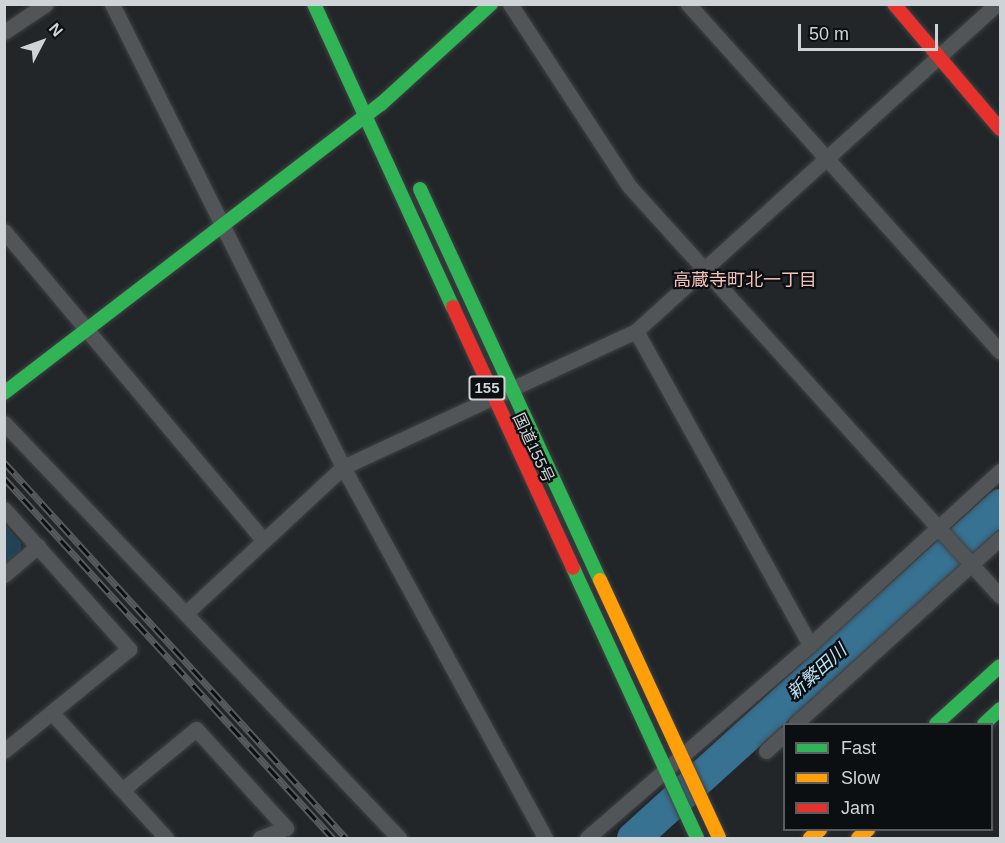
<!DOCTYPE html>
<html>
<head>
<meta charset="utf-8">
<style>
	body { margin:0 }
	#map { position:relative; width:1005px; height:843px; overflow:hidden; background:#222629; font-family:Helvetica,"Noto Sans JP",sans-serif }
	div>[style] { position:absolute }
	.green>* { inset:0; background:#234356 }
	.river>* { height:33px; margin:-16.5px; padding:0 16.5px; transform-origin:16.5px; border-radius:16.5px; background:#377293 }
	.roads { filter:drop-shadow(0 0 2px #3e4244) drop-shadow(0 0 2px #3e4244) }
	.street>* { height:15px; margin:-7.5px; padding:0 7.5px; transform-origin:7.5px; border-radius:7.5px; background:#525557 }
	.fast>* { height:14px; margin:-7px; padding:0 7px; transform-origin:7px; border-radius:7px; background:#30b455 }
	.slow>* { height:14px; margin:-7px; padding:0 7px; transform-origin:7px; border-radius:7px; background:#ff9f0a }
	.jam>* { height:14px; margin:-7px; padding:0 7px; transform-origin:7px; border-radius:7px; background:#e5322d }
	.rail>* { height:7px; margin-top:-3.5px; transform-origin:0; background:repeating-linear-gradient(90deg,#0c0f11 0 14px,#575a5c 0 28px); box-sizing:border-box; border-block:2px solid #575a5c }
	span { translate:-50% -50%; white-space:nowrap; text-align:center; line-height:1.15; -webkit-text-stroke:4.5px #0c0f11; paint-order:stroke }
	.shield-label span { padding:2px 4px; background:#0c0f11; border:2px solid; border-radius:4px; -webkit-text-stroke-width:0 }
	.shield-label { font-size:15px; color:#ced3d7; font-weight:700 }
	.street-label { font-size:16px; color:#ced3d7 }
	.neighbourhood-label { font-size:18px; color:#f5c2bb }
	.water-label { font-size:18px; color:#bfe1f7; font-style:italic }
	.frame { position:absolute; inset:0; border:6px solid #ced3d7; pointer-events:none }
	.legend { position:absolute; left:783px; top:723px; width:210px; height:108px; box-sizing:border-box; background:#0c0f11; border:2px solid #5a5d60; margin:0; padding:8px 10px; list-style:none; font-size:18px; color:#ced3d7 }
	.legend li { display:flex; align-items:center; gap:12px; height:30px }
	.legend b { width:30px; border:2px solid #5a5d60 }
	.north { position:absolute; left:12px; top:12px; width:60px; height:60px; -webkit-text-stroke:4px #0c0f11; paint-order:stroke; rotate:49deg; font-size:16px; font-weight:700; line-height:24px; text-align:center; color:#ced3d7 }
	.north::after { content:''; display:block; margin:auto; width:21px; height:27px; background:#ced3d7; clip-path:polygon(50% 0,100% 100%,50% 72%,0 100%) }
	.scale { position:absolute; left:798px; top:24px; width:140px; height:27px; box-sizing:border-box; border:3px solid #ced3d7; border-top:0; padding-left:8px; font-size:18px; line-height:21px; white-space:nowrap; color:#ced3d7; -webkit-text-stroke:4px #0c0f11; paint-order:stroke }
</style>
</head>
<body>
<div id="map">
	<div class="green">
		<div style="clip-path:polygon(5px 524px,21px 543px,21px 551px,5px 565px)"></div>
	</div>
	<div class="river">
		<div style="left:633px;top:838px;width:496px;rotate:-42.2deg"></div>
	</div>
	<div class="roads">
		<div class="street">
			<div style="left:112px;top:4px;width:517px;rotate:63.48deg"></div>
			<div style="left:343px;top:467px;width:422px;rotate:61.4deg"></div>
			<div style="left:510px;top:4px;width:217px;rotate:56.8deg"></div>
			<div style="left:629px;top:186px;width:553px;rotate:47.86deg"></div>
			<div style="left:688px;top:4px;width:467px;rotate:48.1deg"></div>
			<div style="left:4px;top:32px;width:50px;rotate:-33.7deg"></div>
			<div style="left:4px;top:231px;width:403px;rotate:50deg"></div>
			<div style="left:636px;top:331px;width:359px;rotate:61deg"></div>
			<div style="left:4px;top:423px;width:573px;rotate:46.41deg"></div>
			<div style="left:4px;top:509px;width:188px;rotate:48.2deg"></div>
			<div style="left:129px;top:649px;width:161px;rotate:140.8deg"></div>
			<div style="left:4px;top:575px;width:45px;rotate:-40.5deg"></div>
			<div style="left:186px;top:613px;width:214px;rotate:-42.9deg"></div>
			<div style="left:343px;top:467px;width:323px;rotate:-24.9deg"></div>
			<div style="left:636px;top:331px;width:487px;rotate:-42.2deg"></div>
			<div style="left:52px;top:713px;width:169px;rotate:47.6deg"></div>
			<div style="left:795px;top:724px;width:277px;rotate:-42.2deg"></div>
			<div style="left:766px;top:751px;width:25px;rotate:-43deg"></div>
			<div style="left:122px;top:790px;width:96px;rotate:-39.5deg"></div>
			<div style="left:196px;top:729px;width:134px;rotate:47.7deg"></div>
			<div style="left:286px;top:828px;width:28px;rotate:159deg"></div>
			<div style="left:587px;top:838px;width:295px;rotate:-40.9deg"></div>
			<div style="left:810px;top:645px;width:258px;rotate:-42.5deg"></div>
		</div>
		<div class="fast">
			<div style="left:314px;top:4px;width:333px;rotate:65.4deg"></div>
			<div style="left:420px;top:189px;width:430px;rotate:65.3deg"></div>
			<div style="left:4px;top:393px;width:475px;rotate:-37.5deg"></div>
			<div style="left:381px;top:104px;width:149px;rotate:-42.3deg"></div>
			<div style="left:573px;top:568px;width:297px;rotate:65.3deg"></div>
			<div style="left:936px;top:724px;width:86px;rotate:-42.2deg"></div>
			<div style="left:984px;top:724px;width:22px;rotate:-43deg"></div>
		</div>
		<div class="slow">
			<div style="left:600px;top:580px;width:284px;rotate:65.2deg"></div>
			<div style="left:810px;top:838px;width:13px;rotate:-39deg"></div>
			<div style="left:858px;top:838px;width:13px;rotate:-39deg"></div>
		</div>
		<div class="jam">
			<div style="left:894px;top:4px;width:164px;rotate:49.7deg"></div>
			<div style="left:453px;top:307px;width:287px;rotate:65.3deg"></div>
		</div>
	</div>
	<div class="rail">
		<div style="left:4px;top:462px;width:508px;rotate:47.71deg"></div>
		<div style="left:4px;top:478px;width:488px;rotate:47.6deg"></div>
	</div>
	<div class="shield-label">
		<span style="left:487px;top:388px">155</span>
	</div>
	<div class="street-label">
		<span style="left:533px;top:448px;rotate:65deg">国道155号</span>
	</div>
	<div class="neighbourhood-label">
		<span style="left:745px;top:280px">高蔵寺町北一丁目</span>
	</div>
	<div class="water-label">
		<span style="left:817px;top:672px;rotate:-42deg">新繁田川</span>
	</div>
	<div class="frame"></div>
	<ul class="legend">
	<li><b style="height:8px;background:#30b455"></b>Fast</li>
	<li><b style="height:8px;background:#ff9f0a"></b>Slow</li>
	<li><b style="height:8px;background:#e5322d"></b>Jam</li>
	</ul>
	<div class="north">N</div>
	<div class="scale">50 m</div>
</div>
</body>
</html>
